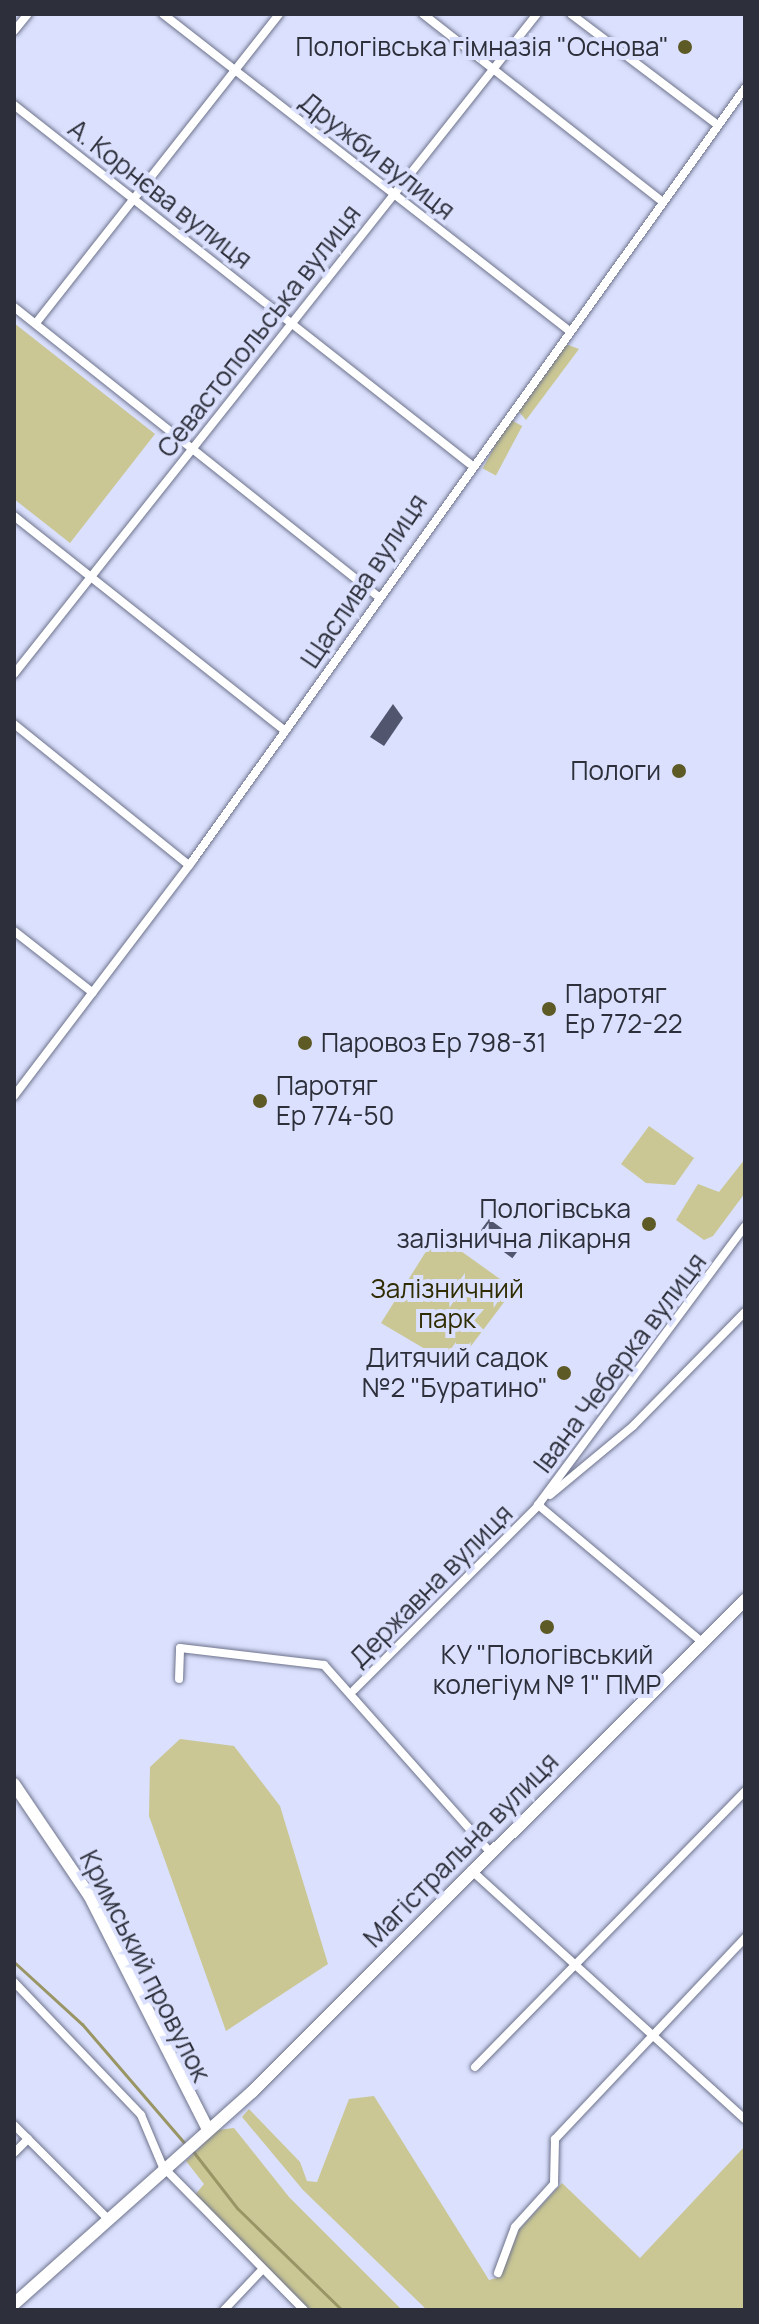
<!DOCTYPE html>
<html>
<head>
<meta charset="utf-8">
<style>
	body { margin:0 }
	#map { position:relative; width:759px; height:2324px; overflow:hidden; background:#dae0fd; font-family:Manrope,sans-serif }
	div>[style] { position:absolute }
	.green>* { inset:0; background:#cac794; transform-origin:0 0 }
	.stream>* { height:3px; margin:-1.5px; padding:0 1.5px; transform-origin:1.5px; border-radius:1.5px; background:#999564 }
	.building>* { inset:0; background:#51566e; transform-origin:0 0 }
	.roads { filter:drop-shadow(0 0 2px #6e738c) drop-shadow(0 0 2px #6e738c) }
	.street>* { height:8px; margin:-4px; padding:0 4px; transform-origin:4px; border-radius:4px; background:#fff }
	.secondary>* { height:12px; margin:-6px; padding:0 6px; transform-origin:6px; border-radius:6px; background:#fff }
	.dots>* { width:22px; height:22px; translate:-50% -50%; box-sizing:border-box; border:4px solid #dae0fd; border-radius:50% }
	span { translate:-50% -50%; white-space:nowrap; text-align:center; line-height:1.15; -webkit-text-stroke:8px #dae0fd; paint-order:stroke }
	.poi-label { font-size:26px; color:#2d2f3a }
	.right { translate:-100% -50%; text-align:right }
	.left { translate:0 -50%; text-align:left }
	.street-label { font-size:26px; color:#2d2f3a }
	.park-label { font-size:26px; color:#302c02 }
	.frame { position:absolute; inset:0; border:16px solid #2d2f3a; pointer-events:none }
</style>
</head>
<body>
<div id="map">
	<div class="green">
		<div style="clip-path:polygon(14px 323px,155px 434px,70px 543px,14px 499px)"></div>
		<div style="clip-path:polygon(563px 343px,579px 349px,526px 420px,516px 408px)"></div>
		<div style="left:509px;top:419px;width:15px;height:56px;rotate:28deg"></div>
		<div style="clip-path:polygon(649px 1126px,694px 1158px,675px 1185px,646px 1183px,621px 1164px)"></div>
		<div style="clip-path:polygon(745px 1159px,745px 1193px,713px 1236px,704px 1240px,676px 1220px,698px 1184px,719px 1192px)"></div>
		<div style="clip-path:polygon(437px 1234px,514px 1289px,468px 1350px,447px 1362px,381px 1323px)"></div>
		<div style="clip-path:polygon(180px 1739px,234px 1746px,280px 1806px,328px 1964px,226px 2031px,149px 1816px,150px 1767px)"></div>
		<div style="clip-path:polygon(374px 2096px,489px 2280px,500px 2277px,519px 2230px,562px 2183px,640px 2258px,745px 2146px,745px 2310px,427px 2310px,303px 2190px,242px 2117px,249px 2109px,300px 2162px,307px 2181px,317px 2182px,349px 2099px)"></div>
		<div style="clip-path:polygon(234px 2128px,289px 2197px,402px 2310px,310px 2310px,194px 2196px,204px 2184px,186px 2161px,218px 2130px)"></div>
	</div>
	<div class="stream">
		<div style="left:14px;top:1962px;width:92px;rotate:42.4deg"></div>
		<div style="left:82px;top:2024px;width:160px;rotate:49.3deg"></div>
		<div style="left:192px;top:2150px;width:73px;rotate:52.2deg"></div>
		<div style="left:237px;top:2208px;width:146px;rotate:44.2deg"></div>
	</div>
	<div class="building">
		<div style="clip-path:polygon(393px 704px,403px 718px,384px 746px,370px 737px)"></div>
		<div style="left:489px;top:1219px;width:42px;height:18px;rotate:36deg"></div>
	</div>
	<div class="roads">
		<div class="street">
			<div style="left:163px;top:14px;width:512px;rotate:37.94deg"></div>
			<div style="left:423px;top:14px;width:305px;rotate:38.1deg"></div>
			<div style="left:571px;top:14px;width:184px;rotate:37.1deg"></div>
			<div style="left:14px;top:31px;width:22px;rotate:-51deg"></div>
			<div style="left:14px;top:105px;width:580px;rotate:38.21deg"></div>
			<div style="left:14px;top:307px;width:463px;rotate:38.5deg"></div>
			<div style="left:36px;top:323px;width:393px;rotate:-51.8deg"></div>
			<div style="left:14px;top:516px;width:346px;rotate:38.4deg"></div>
			<div style="left:14px;top:674px;width:842px;rotate:-51.61deg"></div>
			<div style="left:14px;top:724px;width:225px;rotate:38.9deg"></div>
			<div style="left:14px;top:931px;width:100px;rotate:38.1deg"></div>
			<div style="left:14px;top:1096px;width:296px;rotate:-52.8deg"></div>
			<div style="left:193px;top:860px;width:949px;rotate:-54.43deg"></div>
			<div style="left:550px;top:1495px;width:108px;rotate:-39.7deg"></div>
			<div style="left:633px;top:1426px;width:160px;rotate:-45.5deg"></div>
			<div style="left:702px;top:1642px;width:214px;rotate:-140.1deg"></div>
			<div style="left:538px;top:1505px;width:347px;rotate:-53.4deg"></div>
			<div style="left:179px;top:1679px;width:31px;rotate:-88deg"></div>
			<div style="left:180px;top:1648px;width:145px;rotate:6.7deg"></div>
			<div style="left:324px;top:1665px;width:249px;rotate:48.4deg"></div>
			<div style="left:354px;top:1690px;width:263px;rotate:-45deg"></div>
			<div style="left:471px;top:1870px;width:370px;rotate:42.3deg"></div>
			<div style="left:14px;top:1982px;width:184px;rotate:46.3deg"></div>
			<div style="left:141px;top:2115px;width:56px;rotate:67.1deg"></div>
			<div style="left:163px;top:2167px;width:201px;rotate:45.4deg"></div>
			<div style="left:475px;top:2067px;width:386px;rotate:-45.6deg"></div>
			<div style="left:14px;top:2125px;width:130px;rotate:45deg"></div>
			<div style="left:14px;top:2153px;width:20px;rotate:-45deg"></div>
			<div style="left:498px;top:2273px;width:49px;rotate:-69.7deg"></div>
			<div style="left:515px;top:2227px;width:58px;rotate:-47.8deg"></div>
			<div style="left:554px;top:2184px;width:45px;rotate:-88.7deg"></div>
			<div style="left:555px;top:2139px;width:277px;rotate:-46.6deg"></div>
			<div style="left:224px;top:2310px;width:55px;rotate:-46.5deg"></div>
		</div>
		<div class="secondary">
			<div style="left:14px;top:1784px;width:134px;rotate:56deg"></div>
			<div style="left:89px;top:1895px;width:263px;rotate:63.1deg"></div>
			<div style="left:14px;top:2304px;width:319px;rotate:-41.7deg"></div>
			<div style="left:252px;top:2092px;width:697px;rotate:-44.94deg"></div>
		</div>
	</div>
	<div class="dots">
		<div style="left:685px;top:47px;background:#5e5a26"></div>
		<div style="left:679px;top:771px;background:#5e5a26"></div>
		<div style="left:549px;top:1009px;background:#5e5a26"></div>
		<div style="left:305px;top:1043px;background:#5e5a26"></div>
		<div style="left:260px;top:1101px;background:#5e5a26"></div>
		<div style="left:649px;top:1224px;background:#5e5a26"></div>
		<div style="left:564px;top:1373px;background:#5e5a26"></div>
		<div style="left:547px;top:1627px;background:#5e5a26"></div>
	</div>
	<div class="poi-label">
		<span class="right" style="left:669px;top:47px">Пологівська гімназія "Основа"</span>
		<span class="right" style="left:661px;top:771px">Пологи</span>
		<span class="left" style="left:565px;top:1009px">Паротяг<br>Ер 772-22</span>
		<span class="left" style="left:321px;top:1043px">Паровоз Ер 798-31</span>
		<span class="left" style="left:276px;top:1101px">Паротяг<br>Ер 774-50</span>
		<span class="right" style="left:631px;top:1224px">Пологівська<br>залізнична лікарня</span>
		<span class="right" style="left:548px;top:1373px">Дитячий садок<br>№2 "Буратино"</span>
		<span style="left:547px;top:1670px">КУ "Пологівський<br>колегіум № 1" ПМР</span>
	</div>
	<div class="street-label">
		<span style="left:377px;top:156px;rotate:38deg">Дружби вулиця</span>
		<span style="left:160px;top:194px;rotate:38deg">А. Корнєва вулиця</span>
		<span style="left:259px;top:331px;rotate:-52deg">Севастопольська вулиця</span>
		<span style="left:364px;top:581px;rotate:-56deg">Щаслива вулиця</span>
		<span style="left:620px;top:1363px;rotate:-53deg">Івана Чеберка вулиця</span>
		<span style="left:431px;top:1586px;rotate:-45deg">Державна вулиця</span>
		<span style="left:461px;top:1850px;rotate:-45deg">Магістральна вулиця</span>
		<span style="left:145px;top:1966px;rotate:63deg">Кримський провулок</span>
	</div>
	<div class="park-label">
		<span style="left:447px;top:1304px">Залізничний<br>парк</span>
	</div>
	<div class="frame"></div>
</div>
</body>
</html>
